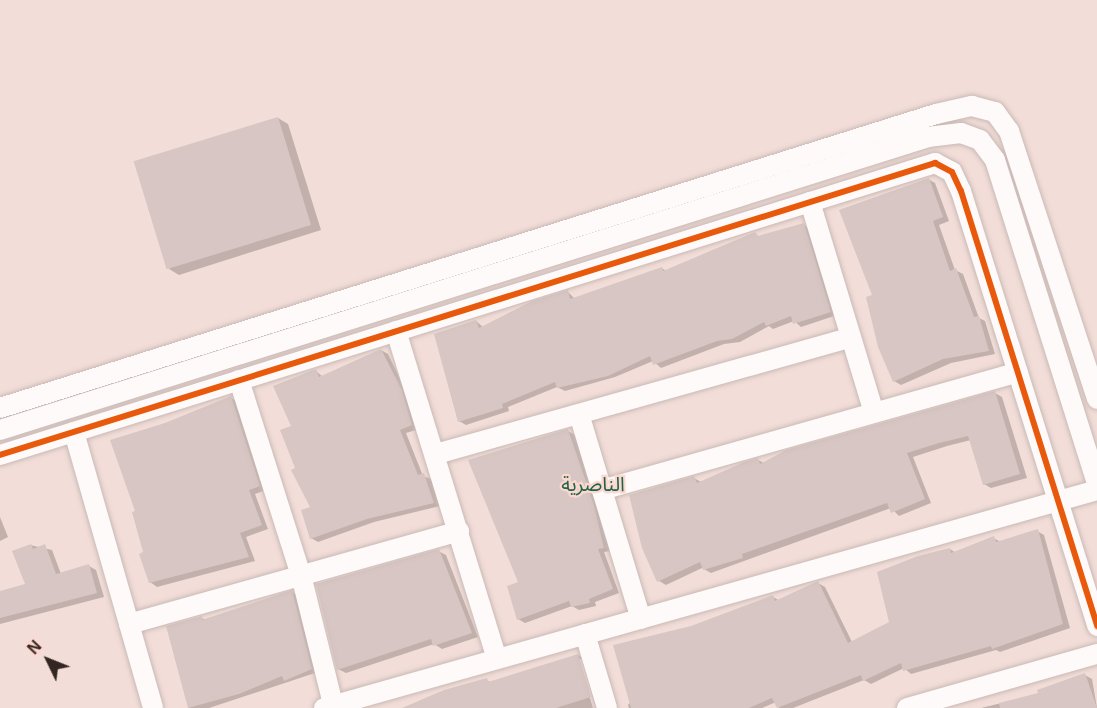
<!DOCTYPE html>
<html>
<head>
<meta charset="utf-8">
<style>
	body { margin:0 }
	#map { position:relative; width:1097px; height:708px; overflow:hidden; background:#f2ddd8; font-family:Helvetica,"Noto Sans Arabic",sans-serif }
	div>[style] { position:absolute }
	.shadow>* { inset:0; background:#0003 }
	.building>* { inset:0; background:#d7c6c3; transform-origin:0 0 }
	.roads { filter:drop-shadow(0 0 2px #c9b9b5) drop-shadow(0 0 2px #c9b9b5) }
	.minor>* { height:20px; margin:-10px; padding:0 10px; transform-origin:10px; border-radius:10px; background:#fdfaf9 }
	.cycleway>* { height:6px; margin:-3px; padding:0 3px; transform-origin:3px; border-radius:3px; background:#e8590c }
	span { translate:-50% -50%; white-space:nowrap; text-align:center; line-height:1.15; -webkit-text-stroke:4.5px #fcd7ce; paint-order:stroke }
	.neighbourhood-label { font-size:20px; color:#1f654d }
	.north { position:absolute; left:18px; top:630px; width:60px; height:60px; -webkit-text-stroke:4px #fcd7ce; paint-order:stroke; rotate:313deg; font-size:16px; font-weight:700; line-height:24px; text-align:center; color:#322522 }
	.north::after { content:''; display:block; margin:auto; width:21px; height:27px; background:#322522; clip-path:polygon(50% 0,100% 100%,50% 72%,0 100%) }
</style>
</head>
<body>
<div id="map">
	<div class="shadow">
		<div style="clip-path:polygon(278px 118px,288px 124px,321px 230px,179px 275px,169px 269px)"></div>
		<div style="clip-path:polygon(928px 179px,935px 183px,949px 221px,939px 225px,955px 270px,963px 274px,979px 318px,985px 321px,995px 354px,951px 363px,901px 385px,894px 381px,874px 296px)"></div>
		<div style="clip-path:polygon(804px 225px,810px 229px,837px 315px,801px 327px,794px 321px,773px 329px,769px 326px,740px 342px,724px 344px,661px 368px,653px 361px,615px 377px,565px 391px,557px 387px,508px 407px,509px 411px,466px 425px,459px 421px,476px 321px,483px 327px,568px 292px,575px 299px,661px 268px,667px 271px,755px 234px,760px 237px)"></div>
		<div style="clip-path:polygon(381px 350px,388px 354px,408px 395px,419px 429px,406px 433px,423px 476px,431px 479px,440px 506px,374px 522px,318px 542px,311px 538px,313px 507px,297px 468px,293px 426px,316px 371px,323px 377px)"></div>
		<div style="clip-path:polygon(995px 393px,1002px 397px,1027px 478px,991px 488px,984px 484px,971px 440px,947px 446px,913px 457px,931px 503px,899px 516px,891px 508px,711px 573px,702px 568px,666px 585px,659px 581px,694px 478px,701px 482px,758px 460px,764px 463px)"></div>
		<div style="clip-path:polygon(231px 398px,238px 402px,266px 490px,255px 494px,268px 529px,246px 537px,255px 561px,157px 587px,150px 582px,137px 512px,165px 424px)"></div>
		<div style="clip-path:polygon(568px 431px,575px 435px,600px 510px,610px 551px,604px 552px,619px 593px,595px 602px,596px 606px,579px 610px,572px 606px,525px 623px,518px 619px,520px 583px)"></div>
		<div style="clip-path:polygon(0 517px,8px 537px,0 541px)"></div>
		<div style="clip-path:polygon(1037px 531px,1044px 535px,1070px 628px,1000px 652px,996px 650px,911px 674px,904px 668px,871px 684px,864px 680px,793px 708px,779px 708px,776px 702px,762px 708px,629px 708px,628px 705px,692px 628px,773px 597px,780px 601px,818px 583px,825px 587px,852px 642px,891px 623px,950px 549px,956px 553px,993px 538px,1001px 542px)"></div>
		<div style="clip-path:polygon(30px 545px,52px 550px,61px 574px,89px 566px,96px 570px,104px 597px,0 624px,0 592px,27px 585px)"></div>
		<div style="clip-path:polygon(438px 551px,446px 555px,478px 637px,442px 649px,434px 644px,346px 673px,338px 669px)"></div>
		<div style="clip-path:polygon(292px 592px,299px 596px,318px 672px,209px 708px,189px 708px,168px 627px,201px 618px,206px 620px)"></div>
		<div style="clip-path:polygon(578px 655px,586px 660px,600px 708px,596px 708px,582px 659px,578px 659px,593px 708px,404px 708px,486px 680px,492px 683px)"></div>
		<div style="clip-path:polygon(1085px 675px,1092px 679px,1097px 708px,981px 708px,1039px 694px)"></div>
	</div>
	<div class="building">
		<div style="left:278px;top:117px;width:113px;height:151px;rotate:73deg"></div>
		<div style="clip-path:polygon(929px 178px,943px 217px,933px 221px,950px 271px,956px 268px,974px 317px,979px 316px,989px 351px,943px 359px,893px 382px,878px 347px,866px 297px,872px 295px,839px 210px)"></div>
		<div style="clip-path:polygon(804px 223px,831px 312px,793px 324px,791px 316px,766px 326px,764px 322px,732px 339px,717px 341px,653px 365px,650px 356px,608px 376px,557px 388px,555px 382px,502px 404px,503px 408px,458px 422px,434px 334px,476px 320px,479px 328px,532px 301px,568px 290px,570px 299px,662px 267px,663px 271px,755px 232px,758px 236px)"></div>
		<div style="clip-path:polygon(381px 349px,402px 390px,412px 425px,400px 430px,418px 475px,424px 473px,434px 503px,367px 519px,310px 539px,301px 510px,310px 507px,291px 470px,295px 468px,280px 430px,291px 426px,273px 386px,316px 369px,319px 377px)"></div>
		<div style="clip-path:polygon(995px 391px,1020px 474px,983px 485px,968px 436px,939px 443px,907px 453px,925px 499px,891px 513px,887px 503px,742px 554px,743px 558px,703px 570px,700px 562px,657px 582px,642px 548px,629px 495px,694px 476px,697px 483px,744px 462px,758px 458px,760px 464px,786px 450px)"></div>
		<div style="clip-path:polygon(231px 396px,260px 486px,249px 490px,262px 525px,240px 533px,249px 557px,149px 583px,139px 554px,143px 552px,132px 512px,135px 511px,110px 440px,165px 423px)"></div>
		<div style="clip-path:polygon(568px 429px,594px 505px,604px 548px,598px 549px,613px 589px,589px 599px,590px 603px,571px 607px,569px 601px,517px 620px,507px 586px,518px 582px,468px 460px)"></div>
		<div style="clip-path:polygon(1038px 529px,1063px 624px,992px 649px,991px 646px,903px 671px,901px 663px,863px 681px,861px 675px,777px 708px,772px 698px,749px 708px,631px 708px,613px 645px,691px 626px,773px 595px,775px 601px,818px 581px,848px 643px,889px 622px,877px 572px,918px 556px,950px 548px,951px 553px,994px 536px,996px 542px)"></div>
		<div style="clip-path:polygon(31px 544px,33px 549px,45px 544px,56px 574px,89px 564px,97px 593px,0 618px,0 591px,25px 584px,12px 551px)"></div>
		<div style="clip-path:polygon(439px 549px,472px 633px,433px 646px,431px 639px,337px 670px,316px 584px)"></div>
		<div style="clip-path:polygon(292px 590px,312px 669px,284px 681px,282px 676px,239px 694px,188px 708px,166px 626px,202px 616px,202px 620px)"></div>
		<div style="clip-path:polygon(578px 654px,591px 697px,556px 708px,402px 708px,444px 690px,487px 678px,488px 682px)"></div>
		<div style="clip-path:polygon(1085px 673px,1097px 708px,1000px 708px,999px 703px,1038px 693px,1037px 690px)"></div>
	</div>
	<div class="roads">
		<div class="minor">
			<div style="left:810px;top:202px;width:220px;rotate:73.1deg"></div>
			<div style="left:396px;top:331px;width:343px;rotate:72.9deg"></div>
			<div style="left:239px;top:380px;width:205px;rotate:72.4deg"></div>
			<div style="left:301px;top:575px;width:137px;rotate:76.1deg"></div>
			<div style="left:0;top:408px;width:981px;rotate:-17.44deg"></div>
			<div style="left:936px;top:114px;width:37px;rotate:-13deg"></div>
			<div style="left:972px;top:106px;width:24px;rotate:15deg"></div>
			<div style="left:995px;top:112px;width:24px;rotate:54deg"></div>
			<div style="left:1009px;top:131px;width:282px;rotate:71.8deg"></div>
			<div style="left:579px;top:414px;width:214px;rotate:73.2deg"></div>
			<div style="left:0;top:430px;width:973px;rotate:-17.52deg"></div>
			<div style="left:928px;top:137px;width:33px;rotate:-7deg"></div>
			<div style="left:961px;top:133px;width:20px;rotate:20deg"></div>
			<div style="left:980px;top:140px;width:25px;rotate:53deg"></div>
			<div style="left:995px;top:160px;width:340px;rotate:72.5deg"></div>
			<div style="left:74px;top:432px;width:287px;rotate:74deg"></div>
			<div style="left:436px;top:454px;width:431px;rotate:-15.7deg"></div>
			<div style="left:0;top:455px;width:980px;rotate:-17.34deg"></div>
			<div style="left:935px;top:163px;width:19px;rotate:28deg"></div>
			<div style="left:952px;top:172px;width:21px;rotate:65deg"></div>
			<div style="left:961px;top:191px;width:456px;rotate:72.6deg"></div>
			<div style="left:602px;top:490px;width:432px;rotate:-15.8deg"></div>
			<div style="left:129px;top:624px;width:343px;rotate:-15.7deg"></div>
			<div style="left:585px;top:634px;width:77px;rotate:73.4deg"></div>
			<div style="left:324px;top:708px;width:803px;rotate:-15.75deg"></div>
			<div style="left:907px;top:708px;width:198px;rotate:-15.9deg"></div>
		</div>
	</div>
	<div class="cycleway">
		<div style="left:0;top:455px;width:980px;rotate:-17.34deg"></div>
		<div style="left:935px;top:163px;width:19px;rotate:28deg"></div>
		<div style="left:952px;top:172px;width:21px;rotate:65deg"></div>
		<div style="left:961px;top:191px;width:456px;rotate:72.6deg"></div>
	</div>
	<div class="neighbourhood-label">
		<span style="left:593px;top:484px">الناصرية</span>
	</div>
	<div class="north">N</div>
</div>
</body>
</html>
